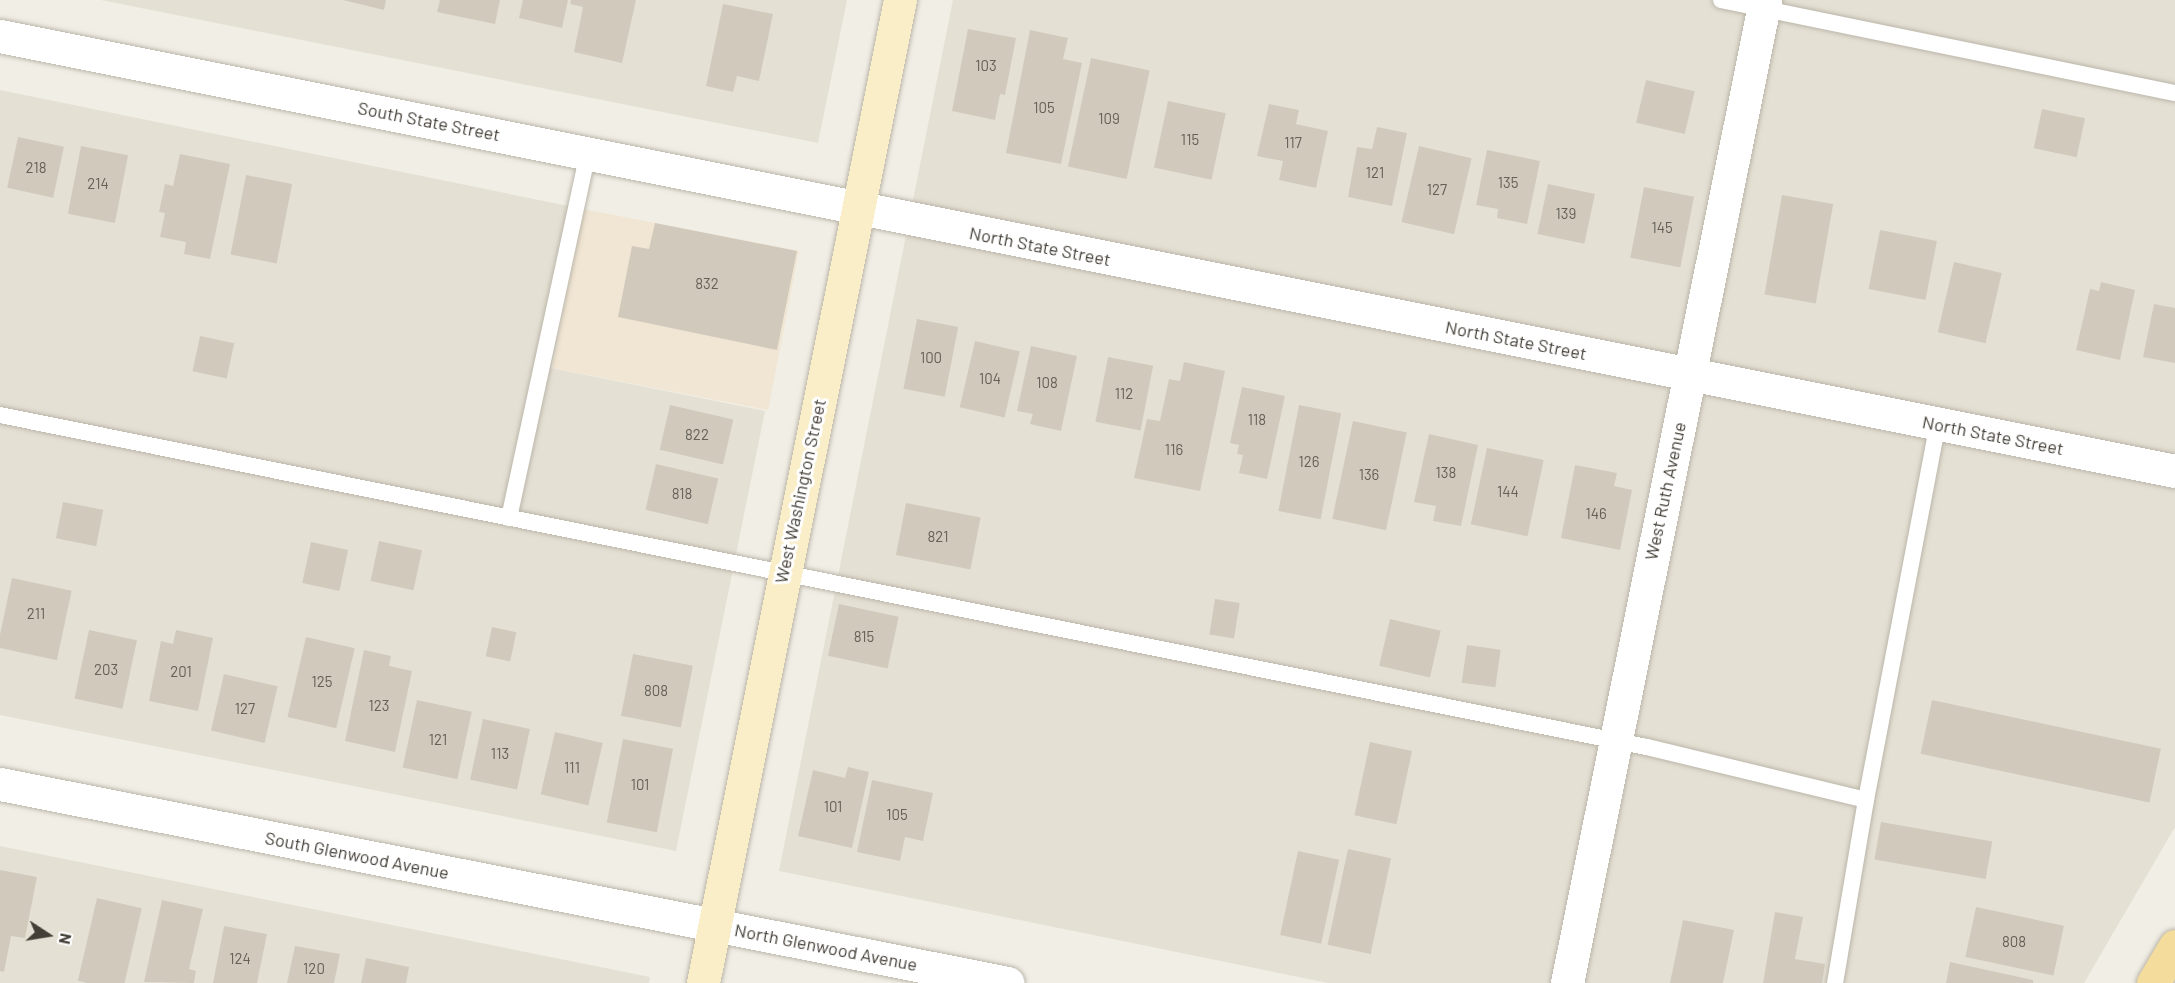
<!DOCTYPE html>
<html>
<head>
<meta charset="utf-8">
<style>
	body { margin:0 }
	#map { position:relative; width:2175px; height:983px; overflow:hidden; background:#f1eee6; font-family:Barlow,sans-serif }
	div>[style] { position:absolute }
	.residential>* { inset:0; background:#e4e0d4 }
	.commercial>* { inset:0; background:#f1e5d3; transform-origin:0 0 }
	.building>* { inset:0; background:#d1cabc; transform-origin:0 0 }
	.roads { filter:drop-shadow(0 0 2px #bbb6a9) drop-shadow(0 0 2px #bbb6a9) }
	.lane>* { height:16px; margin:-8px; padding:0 8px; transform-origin:8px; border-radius:8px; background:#fff }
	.street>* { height:33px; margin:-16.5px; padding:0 16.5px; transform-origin:16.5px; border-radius:16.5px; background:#fff }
	.secondary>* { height:33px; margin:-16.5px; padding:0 16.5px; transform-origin:16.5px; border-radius:16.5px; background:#f9eec8 }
	.primary>* { height:33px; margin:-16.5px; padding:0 16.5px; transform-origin:16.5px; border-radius:16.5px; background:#f4dd9c }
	span { translate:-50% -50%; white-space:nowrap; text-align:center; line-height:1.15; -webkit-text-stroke:6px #fff; paint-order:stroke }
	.number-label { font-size:15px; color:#666158 }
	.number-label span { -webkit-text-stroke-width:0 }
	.street-label { font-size:18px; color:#433e36 }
	.north { position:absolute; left:18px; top:905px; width:60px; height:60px; -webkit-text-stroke:4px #fff; paint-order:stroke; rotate:102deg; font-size:16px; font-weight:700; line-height:24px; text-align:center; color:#433e36 }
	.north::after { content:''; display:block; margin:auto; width:21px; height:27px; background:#433e36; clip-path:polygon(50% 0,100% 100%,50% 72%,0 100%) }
</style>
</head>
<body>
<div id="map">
	<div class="residential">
		<div style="clip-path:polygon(101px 0,847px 0,818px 143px)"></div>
		<div style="clip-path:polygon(953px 0,2175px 0,2175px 827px,2084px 983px,1328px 983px,779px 871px)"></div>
		<div style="clip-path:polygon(0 90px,583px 209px,551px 368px,765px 411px,676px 851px,0 715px)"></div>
		<div style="clip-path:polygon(0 846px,650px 977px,649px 983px,0 983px)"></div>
	</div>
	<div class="commercial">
		<div style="left:583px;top:209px;width:220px;height:162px;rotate:11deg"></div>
	</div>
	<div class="building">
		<div style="clip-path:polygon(343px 0,386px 0,384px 10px)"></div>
		<div style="clip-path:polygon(440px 0,500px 0,495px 24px,437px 12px)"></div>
		<div style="clip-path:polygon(523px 0,568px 0,562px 28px,519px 18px)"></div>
		<div style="clip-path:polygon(571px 0,636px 0,622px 63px,574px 52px,583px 7px,570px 4px)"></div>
		<div style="clip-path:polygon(723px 4px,773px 14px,759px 81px,737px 76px,733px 92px,706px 86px)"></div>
		<div style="clip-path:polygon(968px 29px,1016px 38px,1005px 95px,1000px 94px,995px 120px,952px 111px)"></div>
		<div style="clip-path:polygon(1030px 30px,1068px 38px,1063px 59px,1082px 63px,1061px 164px,1006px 153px)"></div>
		<div style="left:1091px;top:58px;width:60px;height:111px;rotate:12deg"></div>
		<div style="left:1646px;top:80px;width:50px;height:44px;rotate:13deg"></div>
		<div style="left:1168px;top:101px;width:59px;height:68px;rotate:12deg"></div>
		<div style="clip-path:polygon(1269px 104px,1299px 110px,1296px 124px,1328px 131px,1316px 188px,1279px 180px,1283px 161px,1257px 156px)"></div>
		<div style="left:2042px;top:109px;width:44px;height:40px;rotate:12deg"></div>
		<div style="clip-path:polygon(1377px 127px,1407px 133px,1392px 206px,1348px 197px,1357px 147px,1372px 149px)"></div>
		<div style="left:18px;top:137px;width:47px;height:52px;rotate:12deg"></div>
		<div style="left:81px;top:146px;width:48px;height:69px;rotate:11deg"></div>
		<div style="left:1419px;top:146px;width:54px;height:78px;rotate:13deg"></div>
		<div style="clip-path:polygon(1487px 150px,1540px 161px,1527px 224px,1497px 218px,1498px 209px,1476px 205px)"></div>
		<div style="clip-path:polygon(180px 154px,230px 164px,210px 259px,184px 254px,186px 242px,160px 237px,165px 213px,159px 212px,165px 184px,173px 186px)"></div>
		<div style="left:246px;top:175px;width:47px;height:81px;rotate:11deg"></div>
		<div style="left:1548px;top:184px;width:48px;height:51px;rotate:12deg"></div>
		<div style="left:1644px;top:187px;width:51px;height:72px;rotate:11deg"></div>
		<div style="left:1782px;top:195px;width:52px;height:101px;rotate:10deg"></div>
		<div style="clip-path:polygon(655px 223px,797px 251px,777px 350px,618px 317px,632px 246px,649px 249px)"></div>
		<div style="left:1880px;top:230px;width:58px;height:60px;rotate:11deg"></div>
		<div style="left:1954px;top:262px;width:49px;height:72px;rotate:13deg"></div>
		<div style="clip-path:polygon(2101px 282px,2135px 290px,2120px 360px,2076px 350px,2090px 289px,2099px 291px)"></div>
		<div style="clip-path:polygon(2154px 304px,2175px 308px,2175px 363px,2143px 357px)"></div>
		<div style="left:917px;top:319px;width:42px;height:71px;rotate:11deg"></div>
		<div style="left:200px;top:336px;width:35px;height:36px;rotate:12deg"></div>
		<div style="left:975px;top:341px;width:46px;height:68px;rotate:13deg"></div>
		<div style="clip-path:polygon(1031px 346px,1077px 356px,1061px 431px,1030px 424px,1033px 414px,1017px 411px)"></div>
		<div style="left:1108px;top:357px;width:46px;height:66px;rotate:11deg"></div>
		<div style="clip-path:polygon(1184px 362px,1225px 371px,1200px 491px,1134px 478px,1147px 419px,1160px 421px,1169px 379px,1180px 381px)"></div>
		<div style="clip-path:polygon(1242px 387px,1285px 396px,1267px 479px,1239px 473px,1243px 455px,1237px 454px,1239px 445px,1230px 443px)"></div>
		<div style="left:670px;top:405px;width:65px;height:46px;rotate:13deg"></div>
		<div style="left:1299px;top:405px;width:43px;height:108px;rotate:11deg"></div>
		<div style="left:1353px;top:421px;width:55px;height:100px;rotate:12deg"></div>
		<div style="clip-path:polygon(1429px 434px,1478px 445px,1461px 526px,1433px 521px,1436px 506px,1414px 502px)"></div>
		<div style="left:1487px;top:448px;width:58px;height:78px;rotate:12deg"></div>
		<div style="left:656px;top:464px;width:64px;height:47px;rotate:13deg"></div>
		<div style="clip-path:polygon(1575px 465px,1617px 473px,1614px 486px,1632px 490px,1620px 550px,1561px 538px)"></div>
		<div style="left:63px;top:502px;width:41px;height:37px;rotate:11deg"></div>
		<div style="left:906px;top:503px;width:76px;height:53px;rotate:11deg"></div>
		<div style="left:379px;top:541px;width:44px;height:41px;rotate:12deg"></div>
		<div style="left:311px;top:542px;width:38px;height:42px;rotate:12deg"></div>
		<div style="left:12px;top:578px;width:61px;height:71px;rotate:12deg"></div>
		<div style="left:1215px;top:599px;width:25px;height:36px;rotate:9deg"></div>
		<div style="left:839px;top:604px;width:61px;height:53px;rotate:12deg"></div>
		<div style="left:1390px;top:619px;width:52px;height:48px;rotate:13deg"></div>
		<div style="left:492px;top:627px;width:25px;height:30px;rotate:12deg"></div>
		<div style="left:89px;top:630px;width:49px;height:70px;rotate:12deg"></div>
		<div style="clip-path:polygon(176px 630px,213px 638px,198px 711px,149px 701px,161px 641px,173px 644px)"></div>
		<div style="left:306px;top:637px;width:50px;height:82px;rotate:13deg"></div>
		<div style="left:1467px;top:645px;width:34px;height:38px;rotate:8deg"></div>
		<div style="clip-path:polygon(364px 650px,391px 656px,389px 666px,412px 671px,395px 752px,345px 741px)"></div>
		<div style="left:633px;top:654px;width:61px;height:63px;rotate:11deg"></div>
		<div style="left:224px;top:674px;width:55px;height:58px;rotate:13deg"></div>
		<div style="left:417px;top:700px;width:56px;height:69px;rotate:12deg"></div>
		<div style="left:1932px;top:700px;width:234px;height:55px;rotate:12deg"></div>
		<div style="left:483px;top:719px;width:48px;height:62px;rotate:12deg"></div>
		<div style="left:555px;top:732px;width:49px;height:64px;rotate:13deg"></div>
		<div style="left:623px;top:739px;width:51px;height:85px;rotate:11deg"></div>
		<div style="left:1370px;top:742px;width:43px;height:75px;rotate:12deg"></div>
		<div style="clip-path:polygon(848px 767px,869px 772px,852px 848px,798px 836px,813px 770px,845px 778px)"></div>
		<div style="clip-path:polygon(872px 780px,933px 793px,923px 841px,905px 837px,900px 861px,857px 852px)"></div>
		<div style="left:1881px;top:822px;width:113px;height:38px;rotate:10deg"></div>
		<div style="left:1348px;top:849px;width:44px;height:98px;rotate:12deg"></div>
		<div style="left:1298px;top:851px;width:42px;height:86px;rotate:12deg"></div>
		<div style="clip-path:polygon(0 870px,37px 877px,25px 938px,11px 936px,4px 972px,0 971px)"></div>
		<div style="left:97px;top:898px;width:46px;height:85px;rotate:13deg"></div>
		<div style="clip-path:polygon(162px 900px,203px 909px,189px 969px,196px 971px,194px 983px,144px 982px)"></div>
		<div style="left:1976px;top:907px;width:90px;height:51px;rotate:12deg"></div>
		<div style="clip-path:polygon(1775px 912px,1803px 917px,1795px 959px,1825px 964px,1822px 983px,1763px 983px)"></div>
		<div style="clip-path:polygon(1683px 920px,1734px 930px,1723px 983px,1670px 983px)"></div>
		<div style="clip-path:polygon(224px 926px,267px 934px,257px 983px,213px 983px)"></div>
		<div style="clip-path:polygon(295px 946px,340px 954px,334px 983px,287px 983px)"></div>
		<div style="clip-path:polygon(366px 958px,409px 967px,406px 983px,361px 983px)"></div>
		<div style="clip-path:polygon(1950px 962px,2033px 980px,2033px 983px,1946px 983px)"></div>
	</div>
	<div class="roads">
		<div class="lane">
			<div style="left:1721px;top:0;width:463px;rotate:11.6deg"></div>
			<div style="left:0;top:415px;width:1680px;rotate:11.4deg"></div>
			<div style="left:1647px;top:747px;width:225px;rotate:13.6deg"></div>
			<div style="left:1866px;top:800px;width:186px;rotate:99.6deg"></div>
			<div style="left:509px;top:518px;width:374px;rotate:-77.8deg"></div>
			<div style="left:1866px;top:800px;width:383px;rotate:-79.2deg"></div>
		</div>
		<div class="street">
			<div style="left:0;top:36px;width:2218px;rotate:11.31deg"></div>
			<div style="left:0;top:784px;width:1027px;rotate:11.17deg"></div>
			<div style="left:1567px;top:983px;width:1003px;rotate:-78.61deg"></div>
		</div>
		<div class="secondary">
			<div style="left:703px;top:983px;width:1003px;rotate:-78.67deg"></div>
		</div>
		<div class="primary">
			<div style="left:2153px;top:983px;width:43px;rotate:-59.3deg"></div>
		</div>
	</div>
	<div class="number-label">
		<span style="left:986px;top:66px">103</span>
		<span style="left:1044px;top:108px">105</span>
		<span style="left:1109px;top:119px">109</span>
		<span style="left:1190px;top:140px">115</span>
		<span style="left:1293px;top:143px">117</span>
		<span style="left:36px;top:168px">218</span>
		<span style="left:1375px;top:173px">121</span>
		<span style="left:1508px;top:183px">135</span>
		<span style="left:98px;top:184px">214</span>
		<span style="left:1437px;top:190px">127</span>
		<span style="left:1566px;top:214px">139</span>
		<span style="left:1662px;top:228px">145</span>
		<span style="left:707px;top:284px">832</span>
		<span style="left:931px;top:358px">100</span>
		<span style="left:990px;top:379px">104</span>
		<span style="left:1047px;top:383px">108</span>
		<span style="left:1124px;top:394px">112</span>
		<span style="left:1257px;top:420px">118</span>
		<span style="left:697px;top:435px">822</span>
		<span style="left:1174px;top:450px">116</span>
		<span style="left:1309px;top:462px">126</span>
		<span style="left:1446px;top:473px">138</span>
		<span style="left:1369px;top:475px">136</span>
		<span style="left:1508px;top:492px">144</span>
		<span style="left:682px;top:494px">818</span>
		<span style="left:1596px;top:514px">146</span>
		<span style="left:938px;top:537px">821</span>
		<span style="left:36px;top:614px">211</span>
		<span style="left:864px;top:637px">815</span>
		<span style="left:106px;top:670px">203</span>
		<span style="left:181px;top:672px">201</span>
		<span style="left:322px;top:682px">125</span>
		<span style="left:656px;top:691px">808</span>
		<span style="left:379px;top:706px">123</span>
		<span style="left:245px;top:709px">127</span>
		<span style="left:438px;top:740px">121</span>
		<span style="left:500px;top:754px">113</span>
		<span style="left:572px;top:768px">111</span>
		<span style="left:640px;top:785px">101</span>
		<span style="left:833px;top:807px">101</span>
		<span style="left:897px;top:815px">105</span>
		<span style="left:2014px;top:942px">808</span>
		<span style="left:240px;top:959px">124</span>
		<span style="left:314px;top:969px">120</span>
	</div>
	<div class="street-label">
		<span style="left:429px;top:121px;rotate:11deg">South State Street</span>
		<span style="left:1040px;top:246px;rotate:11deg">North State Street</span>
		<span style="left:1516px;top:340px;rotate:11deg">North State Street</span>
		<span style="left:1993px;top:435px;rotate:11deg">North State Street</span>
		<span style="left:800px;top:491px;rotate:-78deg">West Washington Street</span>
		<span style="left:1665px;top:491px;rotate:-78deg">West Ruth Avenue</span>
		<span style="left:357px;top:855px;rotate:11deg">South Glenwood Avenue</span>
		<span style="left:826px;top:947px;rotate:11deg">North Glenwood Avenue</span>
	</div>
	<div class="north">N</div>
</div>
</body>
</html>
